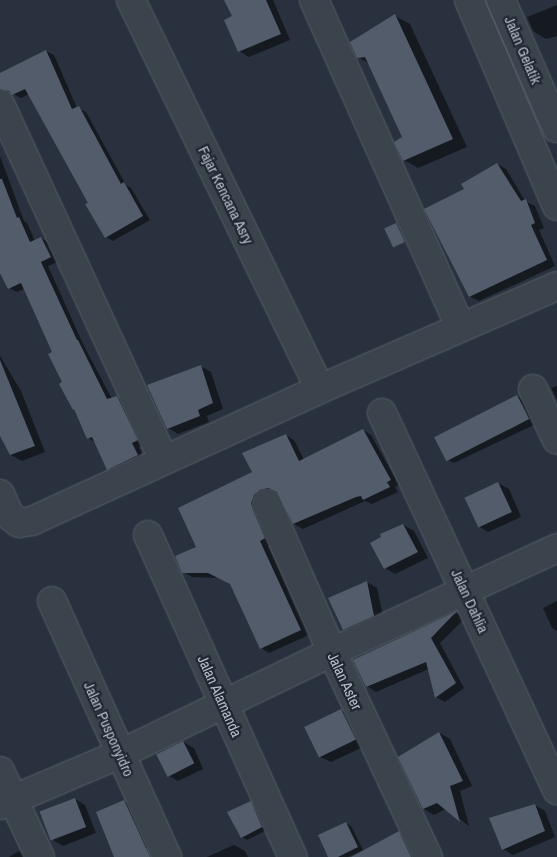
<!DOCTYPE html>
<html>
<head>
<meta charset="utf-8">
<style>
	body { margin:0 }
	#map { position:relative; width:557px; height:857px; overflow:hidden; background:#28313d; font-family:"Archivo Narrow",sans-serif }
	div>[style] { position:absolute }
	.shadow>* { inset:0; background:#0007 }
	.building>* { inset:0; background:#535c6b; transform-origin:0 0 }
	.roads { filter:drop-shadow(0 0 1px #59616b) drop-shadow(0 0 1px #59616b) }
	.minor>* { height:28px; margin:-14px; padding:0 14px; transform-origin:14px; border-radius:14px; background:#3b434d }
	span { translate:-50% -50%; white-space:nowrap; text-align:center; line-height:1.15; -webkit-text-stroke:4.5px #202833; paint-order:stroke }
	.street-label { font-size:15px; color:#b8bec8 }
</style>
</head>
<body>
<div id="map">
	<div class="shadow">
		<div style="clip-path:polygon(225px 0,273px 0,290px 40px,249px 57px,239px 51px,234px 17px)"></div>
		<div style="clip-path:polygon(557px 5px,557px 36px,546px 39px,533px 31px,527px 17px)"></div>
		<div style="clip-path:polygon(395px 16px,410px 24px,467px 147px,418px 168px,404px 160px,404px 137px,370px 64px,358px 57px)"></div>
		<div style="clip-path:polygon(46px 51px,54px 55px,77px 108px,86px 112px,126px 185px,131px 188px,150px 220px,113px 241px,106px 237px,90px 203px,29px 94px,21px 98px,10px 92px,0 95px,0 74px)"></div>
		<div style="clip-path:polygon(0 156px,24px 221px,27px 223px,35px 241px,41px 238px,49px 243px,58px 262px,48px 266px,83px 344px,112px 399px,117px 397px,125px 402px,145px 445px,139px 447px,145px 460px,115px 473px,108px 469px,95px 442px,88px 438px,76px 411px,73px 409px,53px 353px,24px 289px,17px 292px,9px 288px,0 271px)"></div>
		<div style="clip-path:polygon(497px 164px,506px 169px,525px 201px,535px 206px,544px 228px,539px 230px,555px 266px,479px 301px,469px 296px,466px 190px)"></div>
		<div style="clip-path:polygon(0 356px,21px 391px,45px 452px,22px 461px,11px 455px,0 433px)"></div>
		<div style="clip-path:polygon(200px 366px,211px 372px,223px 409px,207px 416px,209px 422px,178px 434px,168px 428px)"></div>
		<div style="clip-path:polygon(557px 386px,557px 400px,551px 388px)"></div>
		<div style="clip-path:polygon(517px 396px,525px 401px,536px 424px,454px 463px,446px 459px)"></div>
		<div style="clip-path:polygon(363px 430px,371px 435px,399px 485px,395px 487px,398px 492px,372px 504px,365px 501px,303px 529px,294px 524px,282px 497px,278px 493px,269px 494px,273px 543px,268px 546px,309px 635px,269px 653px,261px 648px,232px 584px,218px 578px,192px 577px,183px 572px,198px 548px,285px 435px,294px 440px,304px 460px)"></div>
		<div style="clip-path:polygon(498px 483px,509px 489px,521px 517px,488px 532px,478px 526px)"></div>
		<div style="clip-path:polygon(403px 525px,414px 531px,428px 558px,395px 574px,385px 568px)"></div>
		<div style="clip-path:polygon(367px 582px,377px 588px,384px 621px,354px 635px,344px 629px)"></div>
		<div style="clip-path:polygon(557px 601px,557px 631px,552px 628px,543px 608px)"></div>
		<div style="clip-path:polygon(457px 613px,465px 618px,440px 643px,464px 688px,445px 702px,436px 697px,429px 669px,376px 692px,367px 686px,354px 660px)"></div>
		<div style="clip-path:polygon(341px 710px,351px 716px,365px 746px,331px 762px,320px 757px,306px 727px)"></div>
		<div style="clip-path:polygon(440px 733px,450px 739px,472px 786px,460px 791px,469px 826px,446px 809px,434px 815px,424px 809px)"></div>
		<div style="clip-path:polygon(183px 742px,194px 748px,203px 769px,178px 781px,167px 775px)"></div>
		<div style="clip-path:polygon(75px 799px,85px 805px,96px 833px,63px 846px,53px 840px)"></div>
		<div style="clip-path:polygon(124px 801px,129px 804px,149px 847px,124px 857px,117px 857px)"></div>
		<div style="clip-path:polygon(250px 802px,256px 805px,267px 830px,247px 840px,242px 837px)"></div>
		<div style="clip-path:polygon(535px 805px,545px 811px,555px 837px,513px 855px,503px 849px)"></div>
		<div style="clip-path:polygon(346px 823px,351px 826px,363px 850px,348px 857px,330px 857px)"></div>
		<div style="clip-path:polygon(399px 833px,409px 839px,418px 857px,372px 857px)"></div>
		<div style="clip-path:polygon(234px 845px,245px 851px,248px 857px,207px 857px)"></div>
		<div style="clip-path:polygon(19px 851px,26px 857px,9px 857px)"></div>
	</div>
	<div class="building">
		<div style="clip-path:polygon(224px 0,266px 0,281px 34px,238px 52px,224px 20px,232px 16px)"></div>
		<div style="clip-path:polygon(395px 14px,453px 139px,403px 161px,394px 142px,402px 137px,365px 57px,357px 58px,350px 42px)"></div>
		<div style="clip-path:polygon(46px 50px,72px 109px,79px 106px,121px 184px,124px 182px,143px 216px,105px 238px,85px 204px,88px 203px,25px 89px,12px 95px,9px 91px,0 89px,0 73px)"></div>
		<div style="clip-path:polygon(497px 163px,521px 201px,526px 199px,535px 223px,531px 225px,547px 260px,469px 297px,424px 209px,464px 189px,461px 184px)"></div>
		<div style="clip-path:polygon(0 179px,2px 179px,17px 218px,19px 217px,30px 242px,41px 237px,51px 257px,41px 262px,77px 340px,78px 340px,107px 399px,117px 396px,138px 440px,132px 443px,138px 455px,107px 470px,92px 437px,87px 439px,74px 409px,73px 410px,59px 384px,62px 382px,48px 354px,52px 352px,21px 283px,8px 289px,0 273px)"></div>
		<div style="left:396px;top:223px;width:21px;height:13px;rotate:65deg"></div>
		<div style="clip-path:polygon(0 360px,35px 446px,10px 455px,0 436px)"></div>
		<div style="clip-path:polygon(201px 365px,213px 403px,198px 410px,200px 416px,167px 429px,147px 385px)"></div>
		<div style="left:517px;top:395px;width:27px;height:93px;rotate:63deg"></div>
		<div style="clip-path:polygon(363px 429px,391px 480px,387px 482px,390px 487px,363px 500px,361px 496px,356px 497px,293px 524px,277px 492px,268px 488px,260px 490px,254px 495px,251px 503px,253px 510px,265px 538px,260px 541px,301px 630px,260px 649px,230px 584px,208px 573px,182px 573px,175px 556px,196px 547px,178px 508px,252px 472px,242px 453px,286px 434px,299px 461px)"></div>
		<div style="left:498px;top:482px;width:33px;height:37px;rotate:65deg"></div>
		<div style="clip-path:polygon(403px 524px,418px 552px,384px 569px,370px 543px,381px 537px,380px 534px)"></div>
		<div style="clip-path:polygon(367px 581px,374px 616px,343px 630px,328px 598px)"></div>
		<div style="clip-path:polygon(457px 611px,431px 638px,456px 683px,435px 698px,426px 662px,366px 687px,353px 660px)"></div>
		<div style="left:341px;top:709px;width:34px;height:41px;rotate:64deg"></div>
		<div style="clip-path:polygon(439px 732px,463px 781px,450px 786px,460px 822px,437px 803px,423px 809px,398px 757px)"></div>
		<div style="left:183px;top:741px;width:25px;height:30px;rotate:63deg"></div>
		<div style="left:75px;top:798px;width:31px;height:38px;rotate:69deg"></div>
		<div style="clip-path:polygon(124px 800px,150px 857px,114px 857px,96px 812px)"></div>
		<div style="clip-path:polygon(251px 801px,262px 827px,241px 838px,227px 812px)"></div>
		<div style="clip-path:polygon(535px 804px,545px 831px,502px 850px,489px 818px)"></div>
		<div style="clip-path:polygon(346px 822px,358px 847px,338px 857px,328px 857px,318px 835px)"></div>
		<div style="clip-path:polygon(399px 831px,411px 857px,351px 857px)"></div>
	</div>
	<div class="roads">
		<div class="minor">
			<div style="left:131px;top:0;width:432px;rotate:64.1deg"></div>
			<div style="left:314px;top:0;width:358px;rotate:65.9deg"></div>
			<div style="left:469px;top:0;width:224px;rotate:66.9deg"></div>
			<div style="left:501px;top:0;width:140px;rotate:66.4deg"></div>
			<div style="left:0;top:104px;width:392px;rotate:65.3deg"></div>
			<div style="left:533px;top:389px;width:56px;rotate:64.8deg"></div>
			<div style="left:382px;top:413px;width:416px;rotate:65.1deg"></div>
			<div style="left:0;top:494px;width:24px;rotate:66deg"></div>
			<div style="left:10px;top:516px;width:11px;rotate:38deg"></div>
			<div style="left:19px;top:523px;width:13px;rotate:-9deg"></div>
			<div style="left:32px;top:521px;width:317px;rotate:-24.6deg"></div>
			<div style="left:320px;top:389px;width:258px;rotate:-23.5deg"></div>
			<div style="left:267px;top:504px;width:162px;rotate:66.3deg"></div>
			<div style="left:332px;top:652px;width:226px;rotate:64.9deg"></div>
			<div style="left:148px;top:535px;width:353px;rotate:65.8deg"></div>
			<div style="left:52px;top:601px;width:281px;rotate:65.8deg"></div>
			<div style="left:0;top:771px;width:95px;rotate:65.1deg"></div>
			<div style="left:0;top:805px;width:130px;rotate:-23deg"></div>
			<div style="left:120px;top:754px;width:235px;rotate:-25.7deg"></div>
			<div style="left:332px;top:652px;width:248px;rotate:-24.8deg"></div>
		</div>
	</div>
	<div class="street-label">
		<span style="left:523px;top:50px;rotate:67deg">Jalan Gelatik</span>
		<span style="left:226px;top:195px;rotate:64deg">Fajar Kencana Asry</span>
		<span style="left:470px;top:601px;rotate:65deg">Jalan Dahlia</span>
		<span style="left:345px;top:681px;rotate:65deg">Jalan Aster</span>
		<span style="left:220px;top:696px;rotate:66deg">Jalan Alamanda</span>
		<span style="left:109px;top:729px;rotate:66deg">Jalan Pusponyidro</span>
	</div>
</div>
</body>
</html>
